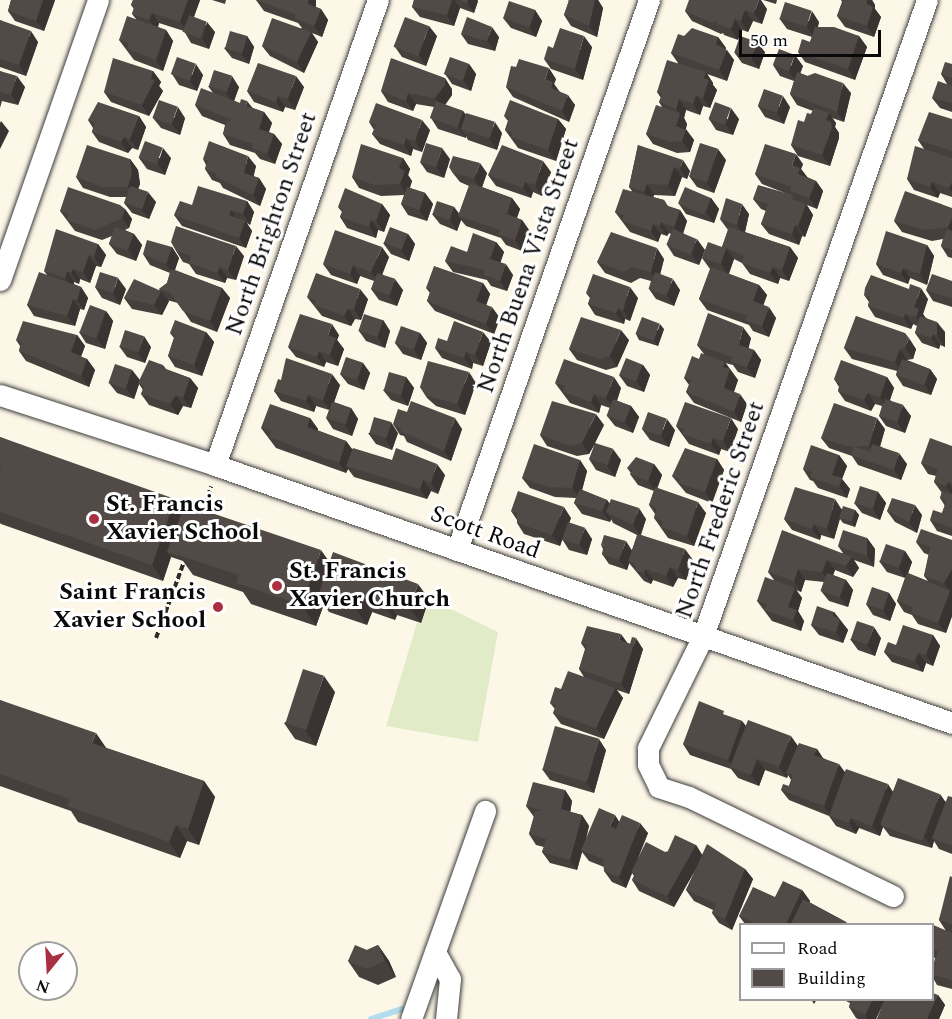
<!DOCTYPE html>
<html>
<head>
<meta charset="utf-8">
<style>
	body { margin:0 }
	#map { position:relative; width:952px; height:1019px; overflow:hidden; background:#fdf7e8; font-family:Spectral,serif }
	div>[style] { position:absolute }
	.pitch>* { inset:0; background:#e2ebc7 }
	.stream>* { height:6px; margin:-3px; padding:0 3px; transform-origin:3px; border-radius:3px; background:#b2ddef }
	.path>* { height:4px; margin-top:-2px; transform-origin:0; background:repeating-linear-gradient(90deg,#2b2b2b 0 6px,transparent 0 9px) }
	.roads { filter:drop-shadow(0 0 2px #3c3c3c) drop-shadow(0 0 2px #3c3c3c) }
	.minor>* { height:21px; margin:-10.5px; padding:0 10.5px; transform-origin:10.5px; border-radius:10.5px; background:#fff }
	.wall>* { inset:0; background:#46403d }
	.shaded-wall>* { inset:0; background:#393432 }
	.building>* { inset:0; background:#514a47; transform-origin:0 0 }
	.dots>* { width:16px; height:16px; translate:-50% -50%; box-sizing:border-box; border:3px solid #fff; border-radius:50% }
	span { translate:-50% -50%; white-space:nowrap; text-align:center; line-height:1.15; -webkit-text-stroke:6px #fff; paint-order:stroke }
	.street-label { font-size:24px; color:#090909 }
	.poi-label { font-size:24px; color:#090909; font-weight:700 }
	.left { translate:0 -50%; text-align:left }
	.right { translate:-100% -50%; text-align:right }
	.legend { position:absolute; left:739px; top:923px; width:195px; height:78px; box-sizing:border-box; background:#fff; border:2px solid #9d9d9d; margin:0; padding:8px 10px; list-style:none; font-size:18px; color:#090909 }
	.legend li { display:flex; align-items:center; gap:12px; height:30px }
	.legend b { width:30px; border:2px solid #9d9d9d }
	.north { position:absolute; left:18px; top:941px; width:60px; height:60px; box-sizing:border-box; background:#fff; border:2px solid #9d9d9d; border-radius:50%; rotate:198deg; font-size:16px; font-weight:700; line-height:24px; text-align:center; color:#090909 }
	.north::after { content:''; display:block; margin:auto; width:21px; height:27px; background:#aa3041; clip-path:polygon(50% 0,100% 100%,50% 72%,0 100%) }
	.scale { position:absolute; left:739px; top:30px; width:142px; height:27px; box-sizing:border-box; border:3px solid #090909; border-top:0; padding-left:8px; font-size:18px; line-height:21px; white-space:nowrap; color:#090909; -webkit-text-stroke:4px #fff; paint-order:stroke }
</style>
</head>
<body>
<div id="map">
	<div class="pitch">
		<div style="clip-path:polygon(430px 599px,498px 632px,478px 742px,386px 726px,417px 623px,421px 624px)"></div>
	</div>
	<div class="stream">
		<div style="left:371px;top:1019px;width:32px;rotate:-18deg"></div>
	</div>
	<div class="path">
		<div style="left:202px;top:513px;width:28px;rotate:-71deg"></div>
		<div style="left:156px;top:638px;width:81px;rotate:-69.8deg"></div>
	</div>
	<div class="roads">
		<div class="minor">
			<div style="left:0;top:280px;width:297px;rotate:-70.7deg"></div>
			<div style="left:0;top:395px;width:226px;rotate:18deg"></div>
			<div style="left:215px;top:465px;width:781px;rotate:19.29deg"></div>
			<div style="left:215px;top:465px;width:493px;rotate:-70.7deg"></div>
			<div style="left:457px;top:550px;width:583px;rotate:-70.76deg"></div>
			<div style="left:893px;top:896px;width:227px;rotate:-154.1deg"></div>
			<div style="left:689px;top:797px;width:32px;rotate:-162deg"></div>
			<div style="left:659px;top:787px;width:25px;rotate:-116deg"></div>
			<div style="left:648px;top:764px;width:16px;rotate:-90deg"></div>
			<div style="left:648px;top:748px;width:125px;rotate:-63.8deg"></div>
			<div style="left:703px;top:636px;width:674px;rotate:-70.6deg"></div>
			<div style="left:435px;top:952px;width:31px;rotate:61deg"></div>
			<div style="left:450px;top:979px;width:40px;rotate:95.7deg"></div>
			<div style="left:411px;top:1019px;width:221px;rotate:-70.4deg"></div>
		</div>
	</div>
	<div class="wall">
		<div style="clip-path:polygon(11px 0,55px 0,44px 31px,15px 21px,8px 11px)"></div>
		<div style="clip-path:polygon(133px 0,200px 0,194px 17px,215px 32px,209px 49px,191px 43px,184px 31px,159px 23px,158px 27px,166px 30px,173px 41px,163px 71px,134px 60px,119px 40px,136px 19px,132px 14px,134px 9px,131px 5px)"></div>
		<div style="clip-path:polygon(212px 0,226px 0,225px 4px)"></div>
		<div style="clip-path:polygon(256px 0,316px 0,316px 7px,321px 9px,328px 20px,322px 37px,312px 33px,318px 42px,304px 73px,270px 56px,262px 46px,302px 28px,298px 23px,264px 11px)"></div>
		<div style="clip-path:polygon(414px 0,477px 0,478px 1px,474px 13px,460px 8px,454px 26px,420px 17px,412px 7px)"></div>
		<div style="clip-path:polygon(568px 0,598px 0,603px 8px,597px 37px,571px 26px,564px 15px,569px 1px)"></div>
		<div style="clip-path:polygon(763px 0,777px 0,776px 4px)"></div>
		<div style="clip-path:polygon(841px 0,872px 0,875px 5px,875px 9px,881px 17px,874px 37px,845px 27px,837px 16px,842px 2px)"></div>
		<div style="clip-path:polygon(767px 9px,762px 24px,753px 21px,748px 32px,742px 30px,738px 40px,724px 35px,723px 33px,721px 34px,692px 21px,685px 11px)"></div>
		<div style="clip-path:polygon(535px 10px,542px 21px,536px 37px,511px 28px,503px 18px)"></div>
		<div style="clip-path:polygon(779px 18px,819px 22px,818px 27px,859px 36px,867px 47px,855px 80px,805px 62px,798px 52px,810px 42px,812px 37px,787px 29px)"></div>
		<div style="clip-path:polygon(0 20px,38px 42px,26px 76px,0 67px)"></div>
		<div style="clip-path:polygon(461px 34px,499px 37px,495px 51px,468px 44px)"></div>
		<div style="clip-path:polygon(247px 36px,254px 47px,249px 64px,232px 58px,224px 48px)"></div>
		<div style="clip-path:polygon(437px 36px,426px 66px,402px 57px,395px 47px)"></div>
		<div style="clip-path:polygon(684px 36px,718px 37px,726px 48px,725px 49px,734px 60px,727px 81px,707px 74px,713px 83px,713px 85px,717px 90px,710px 108px,703px 106px,700px 115px,686px 110px,684px 118px,687px 124px,686px 129px,694px 140px,690px 152px,677px 153px,653px 144px,646px 134px,662px 107px,659px 102px,661px 98px,657px 92px,678px 63px,671px 53px)"></div>
		<div style="clip-path:polygon(592px 47px,583px 80px,551px 69px,544px 59px)"></div>
		<div style="clip-path:polygon(734px 52px,765px 52px,759px 69px,742px 63px)"></div>
		<div style="clip-path:polygon(469px 64px,476px 74px,471px 91px,452px 84px,445px 74px)"></div>
		<div style="clip-path:polygon(952px 64px,952px 112px,940px 108px,932px 98px,947px 84px,941px 74px)"></div>
		<div style="clip-path:polygon(773px 65px,803px 66px,800px 73px,851px 93px,844px 122px,832px 118px,836px 123px,835px 127px,839px 133px,839px 138px,830px 166px,798px 156px,791px 145px,804px 122px,811px 114px,813px 111px,797px 105px,790px 94px,794px 81px,780px 76px)"></div>
		<div style="clip-path:polygon(0 71px,25px 87px,18px 105px,2px 101px,0 108px)"></div>
		<div style="clip-path:polygon(153px 71px,161px 82px,159px 86px,163px 91px,149px 116px,111px 102px,104px 92px)"></div>
		<div style="clip-path:polygon(172px 74px,203px 75px,197px 91px,179px 85px)"></div>
		<div style="clip-path:polygon(556px 79px,554px 84px,560px 92px,575px 105px,569px 122px,513px 97px,506px 87px)"></div>
		<div style="clip-path:polygon(208px 86px,239px 87px,234px 101px,264px 112px,272px 123px,269px 132px,274px 134px,282px 144px,275px 164px,260px 159px,255px 153px,230px 145px,223px 134px,225px 125px,202px 116px,195px 105px,213px 93px)"></div>
		<div style="clip-path:polygon(304px 87px,295px 110px,285px 107px,283px 112px,254px 102px,247px 91px)"></div>
		<div style="clip-path:polygon(452px 89px,452px 95px,445px 105px,463px 111px,466px 115px,502px 133px,497px 150px,468px 140px,466px 136px,466px 138px,438px 129px,431px 118px,434px 107px,416px 104px,413px 111px,388px 102px,381px 91px)"></div>
		<div style="clip-path:polygon(758px 106px,790px 107px,784px 124px,765px 117px)"></div>
		<div style="clip-path:polygon(139px 116px,146px 127px,138px 150px,132px 148px,128px 153px,99px 142px,92px 132px,93px 128px,88px 120px)"></div>
		<div style="clip-path:polygon(504px 116px,558px 119px,566px 129px,556px 161px,518px 148px,505px 130px,508px 121px)"></div>
		<div style="clip-path:polygon(153px 118px,185px 118px,180px 135px,161px 128px)"></div>
		<div style="clip-path:polygon(709px 119px,739px 119px,733px 135px,716px 130px)"></div>
		<div style="clip-path:polygon(952px 119px,952px 197px,940px 193px,938px 198px,914px 190px,907px 179px,924px 149px,918px 140px)"></div>
		<div style="clip-path:polygon(369px 122px,430px 130px,422px 152px,413px 149px,411px 156px,380px 144px,372px 134px,374px 130px)"></div>
		<div style="clip-path:polygon(638px 145px,690px 171px,687px 179px,682px 177px,675px 196px,654px 195px,653px 197px,664px 200px,668px 206px,680px 210px,687px 221px,683px 233px,705px 250px,699px 265px,674px 256px,667px 245px,671px 234px,669px 233px,667px 236px,661px 234px,658px 242px,630px 232px,615px 212px,632px 191px,629px 187px)"></div>
		<div style="clip-path:polygon(139px 158px,171px 158px,165px 175px,147px 169px)"></div>
		<div style="clip-path:polygon(403px 158px,410px 169px,408px 175px,412px 181px,410px 188px,425px 193px,433px 204px,427px 221px,408px 215px,401px 204px,404px 195px,381px 196px,359px 188px,352px 177px)"></div>
		<div style="clip-path:polygon(130px 159px,138px 170px,140px 184px,138px 188px,156px 202px,149px 219px,132px 213px,124px 203px,126px 197px,110px 197px,83px 188px,76px 177px)"></div>
		<div style="clip-path:polygon(203px 159px,256px 166px,253px 176px,259px 178px,266px 189px,260px 206px,223px 188px,220px 183px,212px 180px,205px 169px,206px 165px)"></div>
		<div style="clip-path:polygon(450px 159px,444px 178px,427px 172px,420px 162px)"></div>
		<div style="clip-path:polygon(726px 160px,714px 193px,697px 187px,689px 176px)"></div>
		<div style="clip-path:polygon(803px 164px,801px 169px,807px 177px,816px 181px,823px 191px,817px 209px,807px 205px,813px 215px,805px 237px,802px 236px,799px 245px,769px 234px,761px 224px,766px 211px,761px 209px,753px 199px,785px 193px,762px 184px,755px 174px)"></div>
		<div style="clip-path:polygon(452px 172px,487px 173px,482px 187px,512px 198px,520px 209px,517px 218px,522px 220px,529px 230px,522px 251px,506px 245px,501px 238px,466px 226px,461px 220px,457px 231px,440px 224px,432px 214px,454px 207px,459px 214px,469px 186px,460px 182px)"></div>
		<div style="clip-path:polygon(551px 172px,542px 196px,533px 192px,531px 198px,496px 186px,488px 175px)"></div>
		<div style="clip-path:polygon(711px 198px,719px 209px,714px 223px,686px 214px,679px 204px)"></div>
		<div style="clip-path:polygon(247px 201px,254px 212px,250px 225px,247px 223px,252px 231px,246px 248px,182px 226px,174px 215px,192px 205px)"></div>
		<div style="clip-path:polygon(382px 204px,390px 215px,384px 232px,378px 230px,376px 238px,347px 228px,340px 217px,342px 212px,338px 207px)"></div>
		<div style="clip-path:polygon(952px 208px,952px 258px,948px 257px,941px 246px,943px 239px,932px 241px,902px 232px,894px 221px)"></div>
		<div style="clip-path:polygon(125px 209px,132px 219px,129px 228px,125px 230px,134px 234px,142px 245px,136px 261px,117px 254px,109px 244px,112px 236px,102px 240px,75px 231px,60px 211px)"></div>
		<div style="clip-path:polygon(749px 214px,745px 232px,790px 247px,798px 258px,789px 281px,780px 278px,778px 284px,750px 274px,742px 263px,734px 259px,729px 274px,759px 285px,767px 295px,763px 305px,776px 318px,769px 337px,753px 331px,749px 325px,707px 310px,699px 299px,710px 269px,702px 258px,722px 247px,728px 230px,720px 219px)"></div>
		<div style="clip-path:polygon(408px 234px,415px 244px,409px 261px,391px 254px,383px 243px)"></div>
		<div style="clip-path:polygon(496px 242px,504px 252px,500px 262px,513px 275px,507px 291px,491px 286px,487px 280px,453px 272px,445px 261px,467px 252px)"></div>
		<div style="clip-path:polygon(98px 244px,106px 255px,101px 267px,96px 266px,90px 283px,80px 279px,79px 284px,74px 282px,74px 284px,81px 287px,88px 298px,84px 310px,80px 309px,75px 326px,34px 316px,27px 305px,47px 275px,44px 271px)"></div>
		<div style="clip-path:polygon(927px 245px,934px 256px,927px 285px,910px 278px,908px 284px,883px 275px,876px 264px)"></div>
		<div style="clip-path:polygon(172px 247px,179px 258px,175px 270px,222px 288px,230px 298px,217px 332px,191px 322px,178px 303px,167px 300px,169px 301px,162px 315px,132px 309px,124px 298px,160px 290px,159px 289px,167px 283px,170px 273px,150px 265px,143px 254px)"></div>
		<div style="clip-path:polygon(176px 251px,244px 256px,236px 280px,227px 278px,225px 283px,196px 274px,189px 264px,183px 262px)"></div>
		<div style="clip-path:polygon(389px 257px,382px 274px,403px 290px,397px 306px,379px 300px,371px 289px,374px 281px,360px 276px,357px 284px,331px 275px,323px 264px)"></div>
		<div style="clip-path:polygon(664px 259px,660px 274px,680px 290px,674px 306px,656px 299px,649px 289px,651px 281px,640px 278px,631px 283px,605px 273px,597px 262px)"></div>
		<div style="clip-path:polygon(952px 281px,952px 307px,933px 301px,926px 290px)"></div>
		<div style="clip-path:polygon(483px 283px,490px 294px,486px 305px,500px 318px,494px 334px,435px 311px,427px 301px,430px 293px,426px 288px)"></div>
		<div style="clip-path:polygon(95px 287px,126px 289px,120px 305px,102px 298px)"></div>
		<div style="clip-path:polygon(586px 293px,638px 298px,630px 321px,625px 319px,624px 324px,595px 315px,588px 304px,590px 298px)"></div>
		<div style="clip-path:polygon(864px 295px,928px 299px,923px 314px,925px 317px,945px 332px,945px 347px,940px 345px,939px 349px,922px 343px,915px 333px,917px 326px,913px 324px,911px 329px,875px 317px,868px 306px,869px 302px)"></div>
		<div style="clip-path:polygon(307px 297px,368px 299px,361px 320px,355px 319px,351px 326px,322px 316px)"></div>
		<div style="clip-path:polygon(106px 311px,113px 321px,105px 349px,86px 343px,79px 332px)"></div>
		<div style="clip-path:polygon(856px 316px,916px 349px,913px 359px,907px 360px,930px 369px,937px 379px,931px 395px,903px 386px,896px 375px,897px 371px,852px 359px,844px 348px)"></div>
		<div style="clip-path:polygon(383px 320px,390px 331px,385px 348px,366px 341px,359px 331px)"></div>
		<div style="clip-path:polygon(664px 329px,658px 346px,639px 340px,636px 334px)"></div>
		<div style="clip-path:polygon(206px 332px,214px 342px,202px 376px,175px 367px,168px 356px,174px 338px,170px 333px)"></div>
		<div style="clip-path:polygon(420px 333px,427px 343px,421px 360px,403px 354px,395px 343px)"></div>
		<div style="clip-path:polygon(77px 335px,85px 346px,81px 357px,87px 359px,95px 370px,89px 387px,26px 361px,19px 351px,20px 346px,16px 340px)"></div>
		<div style="clip-path:polygon(339px 335px,337px 340px,344px 349px,338px 366px,326px 362px,324px 367px,296px 357px,288px 347px)"></div>
		<div style="clip-path:polygon(751px 338px,748px 348px,754px 350px,761px 360px,755px 378px,738px 372px,733px 365px,725px 363px,738px 380px,734px 392px,747px 404px,741px 422px,694px 403px,686px 392px,689px 385px,684px 378px,704px 354px,697px 345px)"></div>
		<div style="clip-path:polygon(629px 340px,617px 367px,606px 370px,577px 360px,569px 349px)"></div>
		<div style="clip-path:polygon(447px 341px,491px 342px,483px 366px,473px 363px,472px 369px,442px 358px,435px 348px)"></div>
		<div style="clip-path:polygon(119px 346px,151px 347px,145px 363px,127px 357px)"></div>
		<div style="clip-path:polygon(363px 363px,370px 373px,364px 390px,348px 384px,340px 374px)"></div>
		<div style="clip-path:polygon(163px 365px,166px 369px,190px 378px,198px 388px,191px 408px,183px 406px,178px 415px,149px 405px,141px 394px,143px 390px,139px 384px,134px 399px,117px 393px,109px 383px,132px 370px,140px 380px)"></div>
		<div style="clip-path:polygon(643px 365px,650px 375px,644px 392px,627px 386px,619px 375px)"></div>
		<div style="clip-path:polygon(406px 377px,414px 388px,408px 406px,391px 400px,383px 390px)"></div>
		<div style="clip-path:polygon(887px 377px,894px 388px,890px 400px,911px 416px,905px 433px,886px 426px,879px 416px,882px 406px,875px 404px,871px 411px,845px 401px,838px 391px,839px 387px,834px 379px)"></div>
		<div style="clip-path:polygon(281px 380px,340px 385px,334px 402px,351px 408px,358px 419px,352px 436px,333px 429px,326px 418px,329px 410px,316px 406px,314px 412px,281px 401px,274px 391px)"></div>
		<div style="clip-path:polygon(476px 383px,465px 415px,436px 406px,427px 398px,420px 387px)"></div>
		<div style="clip-path:polygon(555px 383px,621px 388px,617px 401px,631px 406px,639px 417px,633px 433px,615px 426px,607px 416px,610px 408px,601px 405px,599px 413px,570px 403px)"></div>
		<div style="clip-path:polygon(407px 412px,462px 429px,451px 461px,407px 442px,404px 436px,400px 435px,393px 424px)"></div>
		<div style="clip-path:polygon(310px 418px,318px 429px,317px 430px,346px 441px,352px 449px,445px 475px,438px 494px,431px 491px,427px 499px,354px 477px,348px 469px,346px 473px,276px 448px,261px 428px)"></div>
		<div style="clip-path:polygon(604px 425px,595px 443px,621px 460px,615px 477px,596px 470px,589px 459px,595px 444px,589px 454px,577px 456px,547px 446px,540px 435px)"></div>
		<div style="clip-path:polygon(676px 426px,738px 429px,730px 452px,721px 449px,719px 455px,689px 444px)"></div>
		<div style="clip-path:polygon(642px 429px,675px 430px,669px 447px,650px 440px)"></div>
		<div style="clip-path:polygon(885px 429px,880px 446px,907px 464px,901px 480px,858px 465px,852px 456px,829px 448px,821px 438px)"></div>
		<div style="clip-path:polygon(368px 433px,398px 433px,392px 450px,376px 444px)"></div>
		<div style="clip-path:polygon(0 437px,183px 509px,429px 599px,421px 623px,397px 615px,395px 620px,372px 612px,367px 625px,329px 612px,324px 604px,316px 626px,251px 604px,243px 592px,193px 575px,183px 561px,171px 557px,163px 581px,1px 524px,0 523px)"></div>
		<div style="clip-path:polygon(952px 446px,952px 536px,937px 531px,930px 520px,942px 513px,945px 506px,940px 498px,942px 493px,934px 482px,936px 476px,928px 474px,921px 463px)"></div>
		<div style="clip-path:polygon(839px 455px,847px 466px,842px 479px,850px 489px,847px 498px,818px 488px,813px 481px,810px 480px,803px 469px)"></div>
		<div style="clip-path:polygon(717px 459px,724px 470px,712px 503px,686px 493px,672px 476px)"></div>
		<div style="clip-path:polygon(580px 460px,587px 471px,582px 490px,607px 500px,609px 503px,646px 519px,641px 535px,693px 560px,686px 580px,678px 578px,673px 587px,653px 580px,651px 584px,644px 581px,629px 563px,627px 570px,609px 564px,602px 554px,603px 549px,601px 545px,632px 550px,637px 535px,613px 523px,611px 519px,610px 522px,582px 514px,574px 503px,576px 498px,555px 497px,530px 488px,522px 478px)"></div>
		<div style="clip-path:polygon(654px 464px,662px 475px,657px 488px,706px 513px,694px 546px,668px 538px,654px 518px,655px 514px,649px 505px,654px 491px,638px 485px,630px 474px,631px 473px,627px 468px)"></div>
		<div style="clip-path:polygon(878px 492px,886px 503px,880px 520px,862px 513px,854px 503px)"></div>
		<div style="clip-path:polygon(842px 509px,855px 510px,859px 515px,855px 527px,843px 523px,840px 519px,834px 539px,821px 535px,820px 540px,792px 530px,784px 519px)"></div>
		<div style="clip-path:polygon(511px 511px,571px 518px,569px 523px,592px 539px,587px 555px,569px 550px,562px 539px,560px 546px,524px 534px,517px 523px,517px 520px)"></div>
		<div style="clip-path:polygon(887px 511px,922px 515px,917px 533px,895px 522px)"></div>
		<div style="clip-path:polygon(867px 538px,875px 549px,874px 567px,854px 560px,859px 568px,853px 577px,835px 570px,833px 575px,846px 580px,853px 590px,848px 607px,829px 601px,821px 591px,824px 582px,805px 580px,801px 592px,796px 590px,802px 598px,798px 611px,804px 621px,801px 631px,772px 621px,757px 601px,774px 580px,768px 572px,843px 553px,838px 546px)"></div>
		<div style="clip-path:polygon(952px 540px,952px 616px,946px 633px,918px 624px,912px 615px,904px 612px,897px 601px,905px 578px,887px 572px,879px 561px,905px 551px,912px 562px,908px 573px,928px 581px,924px 576px,929px 555px,924px 553px,916px 542px)"></div>
		<div style="clip-path:polygon(889px 593px,896px 604px,890px 621px,873px 615px,866px 604px)"></div>
		<div style="clip-path:polygon(834px 612px,848px 630px,843px 643px,819px 635px,811px 625px)"></div>
		<div style="clip-path:polygon(933px 635px,940px 646px,933px 666px,926px 663px,923px 672px,892px 662px,884px 652px,896px 645px)"></div>
		<div style="clip-path:polygon(881px 638px,875px 656px,858px 650px,850px 639px)"></div>
		<div style="clip-path:polygon(581px 643px,628px 643px,643px 649px,629px 694px,617px 690px,623px 698px,604px 739px,561px 724px,553px 713px,555px 709px,550px 703px,561px 689px,584px 677px,579px 669px,585px 649px)"></div>
		<div style="clip-path:polygon(335px 692px,316px 746px,295px 739px,284px 723px)"></div>
		<div style="clip-path:polygon(0 700px,106px 748px,204px 781px,215px 797px,199px 845px,187px 841px,180px 858px,78px 822px,71px 811px,0 786px)"></div>
		<div style="clip-path:polygon(728px 716px,742px 721px,746px 726px,798px 746px,817px 749px,823px 758px,845px 772px,893px 792px,945px 802px,952px 797px,952px 854px,939px 849px,934px 841px,932px 848px,890px 836px,883px 827px,880px 836px,859px 828px,856px 834px,836px 826px,829px 816px,789px 800px,781px 790px,789px 786px,791px 780px,788px 775px,787px 778px,765px 770px,759px 786px,738px 778px,731px 769px,690px 755px,683px 744px)"></div>
		<div style="clip-path:polygon(606px 750px,594px 793px,550px 780px,542px 769px)"></div>
		<div style="clip-path:polygon(565px 790px,572px 801px,570px 812px,582px 815px,589px 826px,586px 839px,619px 822px,648px 833px,638px 858px,696px 845px,702px 855px,745px 869px,753px 879px,732px 930px,719px 923px,712px 913px,713px 910px,694px 901px,686px 890px,696px 869px,674px 907px,639px 891px,632px 880px,634px 876px,632px 873px,626px 888px,612px 882px,604px 871px,604px 867px,589px 861px,582px 852px,577px 870px,550px 863px,542px 852px,544px 847px,536px 845px,529px 834px,534px 817px,526px 806px)"></div>
		<div style="clip-path:polygon(952px 877px,952px 989px,937px 985px,933px 978px,933px 967px,935px 958px,933px 957px,933px 925px,946px 931px,939px 920px)"></div>
		<div style="clip-path:polygon(802px 890px,810px 901px,809px 902px,846px 922px,848px 924px,745px 924px,739px 916px,775px 897px)"></div>
		<div style="clip-path:polygon(378px 945px,389px 961px,396px 977px,378px 985px,359px 977px,348px 961px,367px 950px)"></div>
		<div style="clip-path:polygon(938px 995px,945px 1005px,939px 1019px,877px 1019px,883px 1004px,876px 1019px,858px 1019px,856px 1018px,849px 1007px,850px 1003px,842px 999px,933px 999px)"></div>
	</div>
	<div class="shaded-wall">
		<div style="clip-path:polygon(43px 0,55px 0,44px 31px,36px 21px)"></div>
		<div style="clip-path:polygon(188px 0,200px 0,188px 32px,180px 22px)"></div>
		<div style="clip-path:polygon(308px 0,316px 0,315px 15px,308px 4px)"></div>
		<div style="clip-path:polygon(452px 0,454px 0,460px 8px,454px 26px,447px 15px)"></div>
		<div style="clip-path:polygon(468px 0,477px 0,478px 1px,474px 13px,467px 3px)"></div>
		<div style="clip-path:polygon(595px 0,598px 0,603px 8px,597px 37px,589px 26px)"></div>
		<div style="clip-path:polygon(759px 0,761px 0,767px 9px,762px 24px,754px 13px)"></div>
		<div style="clip-path:polygon(867px 0,872px 0,875px 5px,875px 9px,881px 17px,874px 37px,867px 26px)"></div>
		<div style="clip-path:polygon(321px 9px,328px 20px,322px 37px,314px 26px)"></div>
		<div style="clip-path:polygon(535px 10px,542px 21px,536px 37px,529px 27px)"></div>
		<div style="clip-path:polygon(745px 10px,753px 21px,748px 32px,741px 21px)"></div>
		<div style="clip-path:polygon(812px 11px,819px 22px,814px 38px,807px 27px)"></div>
		<div style="clip-path:polygon(152px 13px,159px 23px,157px 30px,149px 20px)"></div>
		<div style="clip-path:polygon(735px 19px,742px 30px,738px 40px,731px 29px)"></div>
		<div style="clip-path:polygon(207px 22px,215px 32px,209px 49px,202px 38px)"></div>
		<div style="clip-path:polygon(429px 26px,437px 36px,426px 66px,419px 55px)"></div>
		<div style="clip-path:polygon(492px 27px,499px 37px,495px 51px,487px 41px)"></div>
		<div style="clip-path:polygon(166px 30px,173px 41px,163px 71px,156px 60px)"></div>
		<div style="clip-path:polygon(31px 31px,38px 42px,26px 76px,19px 65px)"></div>
		<div style="clip-path:polygon(311px 32px,318px 42px,304px 73px,297px 62px)"></div>
		<div style="clip-path:polygon(247px 36px,254px 47px,249px 64px,241px 53px)"></div>
		<div style="clip-path:polygon(584px 36px,592px 47px,583px 80px,575px 69px)"></div>
		<div style="clip-path:polygon(859px 36px,867px 47px,855px 80px,848px 69px)"></div>
		<div style="clip-path:polygon(718px 37px,726px 48px,724px 55px,716px 44px)"></div>
		<div style="clip-path:polygon(757px 42px,765px 52px,759px 69px,751px 58px)"></div>
		<div style="clip-path:polygon(727px 50px,734px 60px,727px 81px,719px 70px)"></div>
		<div style="clip-path:polygon(795px 55px,803px 66px,797px 82px,789px 72px)"></div>
		<div style="clip-path:polygon(196px 64px,203px 75px,197px 91px,190px 81px)"></div>
		<div style="clip-path:polygon(469px 64px,476px 74px,471px 91px,463px 80px)"></div>
		<div style="clip-path:polygon(549px 68px,556px 79px,554px 84px,560px 93px,558px 99px,545px 79px)"></div>
		<div style="clip-path:polygon(153px 71px,161px 82px,159px 86px,163px 91px,149px 116px,142px 105px)"></div>
		<div style="clip-path:polygon(706px 72px,713px 83px,713px 85px,717px 90px,710px 108px,703px 98px,704px 78px)"></div>
		<div style="clip-path:polygon(17px 76px,25px 87px,18px 105px,11px 95px)"></div>
		<div style="clip-path:polygon(232px 76px,239px 87px,233px 104px,226px 93px)"></div>
		<div style="clip-path:polygon(296px 76px,304px 87px,295px 110px,288px 99px)"></div>
		<div style="clip-path:polygon(445px 78px,452px 89px,452px 95px,442px 109px,435px 98px)"></div>
		<div style="clip-path:polygon(843px 83px,851px 93px,844px 122px,837px 112px)"></div>
		<div style="clip-path:polygon(408px 93px,416px 104px,413px 111px,406px 101px)"></div>
		<div style="clip-path:polygon(568px 95px,575px 105px,569px 122px,562px 111px)"></div>
		<div style="clip-path:polygon(696px 95px,703px 106px,700px 115px,693px 104px)"></div>
		<div style="clip-path:polygon(278px 96px,285px 107px,283px 112px,276px 102px)"></div>
		<div style="clip-path:polygon(783px 96px,790px 107px,784px 124px,777px 113px)"></div>
		<div style="clip-path:polygon(679px 99px,686px 110px,684px 118px,687px 124px,683px 137px,676px 126px,680px 114px,676px 109px)"></div>
		<div style="clip-path:polygon(247px 101px,255px 111px,246px 106px)"></div>
		<div style="clip-path:polygon(178px 107px,185px 118px,180px 135px,172px 124px)"></div>
		<div style="clip-path:polygon(731px 108px,739px 119px,733px 135px,726px 125px)"></div>
		<div style="clip-path:polygon(463px 111px,471px 122px,461px 129px,466px 136px,466px 138px,458px 127px)"></div>
		<div style="clip-path:polygon(264px 112px,272px 123px,266px 139px,259px 129px)"></div>
		<div style="clip-path:polygon(829px 113px,836px 123px,835px 127px,839px 133px,839px 138px,830px 166px,822px 155px,826px 120px)"></div>
		<div style="clip-path:polygon(139px 116px,146px 127px,138px 150px,130px 139px)"></div>
		<div style="clip-path:polygon(558px 119px,566px 129px,556px 161px,548px 150px)"></div>
		<div style="clip-path:polygon(422px 120px,430px 130px,422px 152px,415px 141px)"></div>
		<div style="clip-path:polygon(1px 121px,9px 131px,0 149px,0 123px)"></div>
		<div style="clip-path:polygon(495px 122px,502px 133px,497px 150px,489px 139px)"></div>
		<div style="clip-path:polygon(686px 130px,694px 140px,690px 152px,682px 141px)"></div>
		<div style="clip-path:polygon(274px 134px,282px 144px,275px 164px,267px 154px)"></div>
		<div style="clip-path:polygon(124px 137px,132px 148px,128px 153px,121px 142px)"></div>
		<div style="clip-path:polygon(406px 138px,413px 149px,411px 156px,404px 145px)"></div>
		<div style="clip-path:polygon(163px 148px,171px 158px,165px 175px,158px 164px)"></div>
		<div style="clip-path:polygon(442px 148px,450px 159px,444px 178px,436px 167px)"></div>
		<div style="clip-path:polygon(718px 149px,726px 160px,714px 193px,706px 182px)"></div>
		<div style="clip-path:polygon(796px 154px,803px 164px,801px 169px,808px 178px,806px 185px,792px 165px)"></div>
		<div style="clip-path:polygon(248px 156px,256px 166px,252px 184px,244px 173px)"></div>
		<div style="clip-path:polygon(403px 158px,410px 169px,408px 175px,412px 181px,407px 195px,400px 184px,399px 168px)"></div>
		<div style="clip-path:polygon(130px 159px,138px 170px,140px 184px,135px 197px,128px 187px)"></div>
		<div style="clip-path:polygon(683px 160px,690px 171px,687px 179px,680px 169px)"></div>
		<div style="clip-path:polygon(543px 161px,551px 172px,542px 196px,535px 185px)"></div>
		<div style="clip-path:polygon(480px 163px,487px 173px,481px 190px,474px 179px)"></div>
		<div style="clip-path:polygon(674px 167px,682px 177px,675px 196px,668px 185px)"></div>
		<div style="clip-path:polygon(259px 178px,266px 189px,260px 206px,253px 195px)"></div>
		<div style="clip-path:polygon(816px 181px,823px 191px,817px 209px,809px 198px)"></div>
		<div style="clip-path:polygon(525px 182px,533px 192px,531px 198px,523px 188px)"></div>
		<div style="clip-path:polygon(932px 182px,940px 193px,938px 198px,930px 187px)"></div>
		<div style="clip-path:polygon(952px 182px,952px 192px,949px 188px)"></div>
		<div style="clip-path:polygon(647px 184px,654px 195px,651px 203px,644px 192px)"></div>
		<div style="clip-path:polygon(148px 192px,156px 202px,149px 219px,142px 209px)"></div>
		<div style="clip-path:polygon(425px 193px,433px 204px,427px 221px,419px 210px)"></div>
		<div style="clip-path:polygon(512px 198px,520px 209px,514px 225px,507px 214px)"></div>
		<div style="clip-path:polygon(711px 198px,719px 209px,714px 223px,706px 213px)"></div>
		<div style="clip-path:polygon(247px 201px,254px 212px,250px 225px,243px 214px)"></div>
		<div style="clip-path:polygon(382px 204px,390px 215px,384px 232px,376px 221px)"></div>
		<div style="clip-path:polygon(742px 204px,749px 214px,744px 236px,737px 225px)"></div>
		<div style="clip-path:polygon(806px 204px,813px 215px,805px 237px,798px 226px)"></div>
		<div style="clip-path:polygon(454px 207px,461px 216px,458px 216px,461px 220px,457px 231px,450px 220px)"></div>
		<div style="clip-path:polygon(125px 209px,132px 219px,129px 228px,122px 218px)"></div>
		<div style="clip-path:polygon(231px 210px,238px 220px,229px 215px)"></div>
		<div style="clip-path:polygon(680px 210px,687px 221px,682px 237px,674px 227px)"></div>
		<div style="clip-path:polygon(952px 218px,952px 233px,948px 227px)"></div>
		<div style="clip-path:polygon(371px 220px,378px 230px,376px 238px,369px 227px)"></div>
		<div style="clip-path:polygon(522px 220px,529px 230px,522px 251px,515px 240px)"></div>
		<div style="clip-path:polygon(245px 221px,252px 231px,246px 248px,239px 238px)"></div>
		<div style="clip-path:polygon(661px 222px,669px 233px,667px 236px,660px 226px)"></div>
		<div style="clip-path:polygon(653px 224px,661px 234px,658px 242px,651px 231px)"></div>
		<div style="clip-path:polygon(795px 225px,802px 236px,799px 245px,792px 234px)"></div>
		<div style="clip-path:polygon(134px 234px,142px 245px,136px 261px,128px 250px)"></div>
		<div style="clip-path:polygon(408px 234px,415px 244px,409px 261px,401px 250px)"></div>
		<div style="clip-path:polygon(697px 239px,705px 250px,699px 265px,692px 254px)"></div>
		<div style="clip-path:polygon(496px 242px,504px 252px,498px 270px,490px 259px)"></div>
		<div style="clip-path:polygon(98px 244px,106px 255px,101px 267px,94px 257px)"></div>
		<div style="clip-path:polygon(927px 245px,934px 256px,927px 285px,920px 274px)"></div>
		<div style="clip-path:polygon(236px 246px,244px 256px,236px 280px,228px 270px)"></div>
		<div style="clip-path:polygon(172px 247px,179px 258px,173px 275px,166px 264px)"></div>
		<div style="clip-path:polygon(382px 247px,389px 257px,379px 283px,371px 272px)"></div>
		<div style="clip-path:polygon(790px 247px,798px 258px,789px 281px,782px 270px)"></div>
		<div style="clip-path:polygon(657px 248px,664px 259px,658px 283px,651px 272px)"></div>
		<div style="clip-path:polygon(726px 248px,734px 259px,728px 275px,721px 264px)"></div>
		<div style="clip-path:polygon(89px 255px,96px 266px,90px 283px,83px 272px)"></div>
		<div style="clip-path:polygon(506px 264px,513px 275px,507px 291px,500px 281px)"></div>
		<div style="clip-path:polygon(353px 265px,360px 276px,357px 284px,350px 274px)"></div>
		<div style="clip-path:polygon(220px 267px,227px 278px,225px 283px,217px 273px)"></div>
		<div style="clip-path:polygon(773px 267px,780px 278px,778px 284px,770px 273px)"></div>
		<div style="clip-path:polygon(903px 268px,910px 278px,908px 284px,901px 273px)"></div>
		<div style="clip-path:polygon(73px 269px,80px 279px,79px 284px,71px 273px)"></div>
		<div style="clip-path:polygon(67px 271px,74px 282px,72px 289px,65px 278px)"></div>
		<div style="clip-path:polygon(118px 278px,126px 289px,120px 305px,113px 294px)"></div>
		<div style="clip-path:polygon(395px 279px,403px 290px,397px 306px,389px 296px)"></div>
		<div style="clip-path:polygon(673px 279px,680px 290px,674px 306px,667px 296px)"></div>
		<div style="clip-path:polygon(483px 283px,490px 294px,484px 312px,476px 301px)"></div>
		<div style="clip-path:polygon(759px 285px,767px 295px,761px 312px,753px 301px)"></div>
		<div style="clip-path:polygon(81px 287px,88px 298px,84px 310px,77px 300px)"></div>
		<div style="clip-path:polygon(630px 287px,638px 298px,630px 321px,623px 310px)"></div>
		<div style="clip-path:polygon(222px 288px,230px 298px,217px 332px,210px 321px)"></div>
		<div style="clip-path:polygon(921px 288px,928px 299px,923px 314px,926px 319px,923px 328px,916px 317px,914px 307px)"></div>
		<div style="clip-path:polygon(360px 289px,368px 299px,361px 320px,354px 309px)"></div>
		<div style="clip-path:polygon(161px 291px,169px 301px,162px 315px,154px 305px)"></div>
		<div style="clip-path:polygon(73px 299px,80px 309px,75px 326px,67px 316px)"></div>
		<div style="clip-path:polygon(492px 307px,500px 318px,494px 334px,486px 324px)"></div>
		<div style="clip-path:polygon(769px 307px,776px 318px,769px 337px,762px 326px)"></div>
		<div style="clip-path:polygon(618px 308px,625px 319px,624px 324px,616px 313px)"></div>
		<div style="clip-path:polygon(348px 309px,355px 319px,351px 326px,344px 316px)"></div>
		<div style="clip-path:polygon(106px 311px,113px 321px,105px 349px,97px 339px)"></div>
		<div style="clip-path:polygon(905px 314px,913px 324px,911px 329px,904px 318px)"></div>
		<div style="clip-path:polygon(383px 320px,390px 331px,385px 348px,377px 337px)"></div>
		<div style="clip-path:polygon(937px 322px,945px 332px,945px 347px,937px 336px)"></div>
		<div style="clip-path:polygon(332px 324px,339px 335px,337px 340px,344px 349px,338px 366px,330px 355px,328px 335px)"></div>
		<div style="clip-path:polygon(660px 324px,664px 329px,658px 346px,654px 341px)"></div>
		<div style="clip-path:polygon(743px 327px,751px 338px,747px 355px,739px 345px)"></div>
		<div style="clip-path:polygon(621px 330px,629px 340px,617px 367px,610px 356px)"></div>
		<div style="clip-path:polygon(206px 332px,214px 342px,202px 376px,194px 365px)"></div>
		<div style="clip-path:polygon(483px 332px,491px 342px,483px 366px,475px 355px)"></div>
		<div style="clip-path:polygon(420px 333px,427px 343px,421px 360px,414px 350px)"></div>
		<div style="clip-path:polygon(933px 334px,940px 345px,939px 349px,931px 338px)"></div>
		<div style="clip-path:polygon(77px 335px,85px 346px,78px 363px,71px 352px)"></div>
		<div style="clip-path:polygon(144px 336px,151px 347px,145px 363px,138px 353px)"></div>
		<div style="clip-path:polygon(909px 338px,916px 349px,913px 359px,905px 348px)"></div>
		<div style="clip-path:polygon(900px 349px,907px 360px,903px 373px,895px 362px)"></div>
		<div style="clip-path:polygon(754px 350px,761px 360px,755px 378px,747px 367px)"></div>
		<div style="clip-path:polygon(319px 351px,326px 362px,324px 367px,317px 357px)"></div>
		<div style="clip-path:polygon(466px 352px,473px 363px,472px 369px,464px 358px)"></div>
		<div style="clip-path:polygon(87px 359px,95px 370px,89px 387px,81px 376px)"></div>
		<div style="clip-path:polygon(725px 362px,738px 380px,731px 399px,724px 388px,723px 367px)"></div>
		<div style="clip-path:polygon(363px 363px,370px 373px,364px 390px,357px 379px)"></div>
		<div style="clip-path:polygon(643px 365px,650px 375px,644px 392px,636px 381px)"></div>
		<div style="clip-path:polygon(930px 369px,937px 379px,931px 395px,924px 384px)"></div>
		<div style="clip-path:polygon(132px 370px,140px 381px,134px 399px,126px 388px)"></div>
		<div style="clip-path:polygon(469px 372px,476px 383px,465px 415px,457px 404px)"></div>
		<div style="clip-path:polygon(332px 374px,340px 385px,331px 411px,323px 400px)"></div>
		<div style="clip-path:polygon(406px 377px,414px 388px,408px 406px,401px 396px)"></div>
		<div style="clip-path:polygon(614px 377px,621px 388px,614px 409px,606px 398px)"></div>
		<div style="clip-path:polygon(887px 377px,894px 388px,887px 408px,880px 397px)"></div>
		<div style="clip-path:polygon(190px 378px,198px 388px,191px 408px,183px 398px)"></div>
		<div style="clip-path:polygon(868px 393px,875px 404px,871px 411px,864px 400px)"></div>
		<div style="clip-path:polygon(594px 394px,601px 405px,599px 413px,591px 402px)"></div>
		<div style="clip-path:polygon(740px 394px,747px 404px,741px 422px,734px 412px)"></div>
		<div style="clip-path:polygon(176px 395px,183px 406px,178px 415px,170px 404px)"></div>
		<div style="clip-path:polygon(308px 395px,316px 406px,314px 412px,306px 401px)"></div>
		<div style="clip-path:polygon(903px 405px,911px 416px,905px 433px,897px 422px)"></div>
		<div style="clip-path:polygon(631px 406px,639px 417px,633px 433px,625px 422px)"></div>
		<div style="clip-path:polygon(351px 408px,358px 419px,352px 436px,345px 425px)"></div>
		<div style="clip-path:polygon(596px 414px,604px 425px,589px 454px,582px 443px)"></div>
		<div style="clip-path:polygon(310px 418px,318px 429px,315px 438px,307px 427px)"></div>
		<div style="clip-path:polygon(455px 418px,462px 429px,451px 461px,444px 451px)"></div>
		<div style="clip-path:polygon(731px 418px,738px 429px,730px 452px,723px 441px)"></div>
		<div style="clip-path:polygon(877px 418px,885px 429px,877px 457px,869px 446px)"></div>
		<div style="clip-path:polygon(667px 419px,675px 430px,669px 447px,661px 436px)"></div>
		<div style="clip-path:polygon(391px 422px,398px 433px,392px 450px,385px 439px)"></div>
		<div style="clip-path:polygon(713px 438px,721px 449px,719px 455px,711px 444px)"></div>
		<div style="clip-path:polygon(346px 441px,354px 452px,346px 466px,348px 469px,346px 473px,339px 463px)"></div>
		<div style="clip-path:polygon(613px 449px,621px 460px,615px 477px,607px 466px)"></div>
		<div style="clip-path:polygon(899px 453px,907px 464px,901px 480px,894px 470px)"></div>
		<div style="clip-path:polygon(839px 455px,847px 466px,842px 479px,850px 489px,847px 498px,832px 475px)"></div>
		<div style="clip-path:polygon(717px 459px,724px 470px,712px 503px,705px 492px)"></div>
		<div style="clip-path:polygon(580px 460px,587px 471px,580px 498px,572px 488px)"></div>
		<div style="clip-path:polygon(437px 464px,445px 475px,438px 494px,431px 483px)"></div>
		<div style="clip-path:polygon(654px 464px,662px 475px,656px 492px,648px 481px)"></div>
		<div style="clip-path:polygon(423px 480px,431px 491px,427px 499px,420px 489px)"></div>
		<div style="clip-path:polygon(948px 482px,952px 488px,952px 494px,946px 486px)"></div>
		<div style="clip-path:polygon(878px 492px,886px 503px,880px 520px,873px 509px)"></div>
		<div style="clip-path:polygon(175px 499px,186px 514px,167px 552px,171px 557px,163px 581px,152px 565px)"></div>
		<div style="clip-path:polygon(835px 499px,842px 510px,834px 539px,827px 529px)"></div>
		<div style="clip-path:polygon(607px 500px,614px 510px,606px 512px,611px 519px,610px 522px,602px 511px)"></div>
		<div style="clip-path:polygon(698px 502px,706px 513px,694px 546px,687px 536px)"></div>
		<div style="clip-path:polygon(915px 505px,922px 515px,917px 533px,909px 522px)"></div>
		<div style="clip-path:polygon(564px 507px,571px 518px,560px 546px,552px 535px)"></div>
		<div style="clip-path:polygon(639px 508px,646px 519px,640px 536px,633px 525px)"></div>
		<div style="clip-path:polygon(855px 510px,859px 515px,855px 527px,851px 521px)"></div>
		<div style="clip-path:polygon(814px 524px,821px 535px,820px 540px,812px 529px)"></div>
		<div style="clip-path:polygon(585px 528px,592px 539px,587px 555px,579px 544px)"></div>
		<div style="clip-path:polygon(867px 538px,875px 549px,874px 567px,867px 556px)"></div>
		<div style="clip-path:polygon(626px 541px,633px 552px,627px 570px,619px 560px)"></div>
		<div style="clip-path:polygon(685px 549px,693px 560px,686px 580px,678px 570px)"></div>
		<div style="clip-path:polygon(321px 550px,335px 570px,318px 596px,324px 604px,316px 626px,302px 605px)"></div>
		<div style="clip-path:polygon(905px 551px,912px 562px,906px 579px,899px 568px)"></div>
		<div style="clip-path:polygon(852px 557px,859px 568px,853px 577px,846px 566px)"></div>
		<div style="clip-path:polygon(827px 560px,835px 570px,830px 583px,822px 572px)"></div>
		<div style="clip-path:polygon(670px 567px,678px 578px,673px 587px,666px 576px)"></div>
		<div style="clip-path:polygon(645px 569px,653px 580px,651px 584px,644px 573px)"></div>
		<div style="clip-path:polygon(798px 569px,805px 580px,801px 592px,794px 581px)"></div>
		<div style="clip-path:polygon(952px 569px,952px 616px,946px 633px,938px 623px,950px 591px,944px 583px)"></div>
		<div style="clip-path:polygon(846px 580px,853px 590px,848px 607px,840px 597px)"></div>
		<div style="clip-path:polygon(418px 584px,429px 599px,421px 623px,410px 608px)"></div>
		<div style="clip-path:polygon(795px 588px,802px 598px,798px 611px,804px 621px,801px 631px,793px 620px,788px 607px)"></div>
		<div style="clip-path:polygon(889px 593px,896px 604px,890px 621px,883px 610px)"></div>
		<div style="clip-path:polygon(361px 596px,372px 612px,367px 625px,356px 609px)"></div>
		<div style="clip-path:polygon(386px 600px,397px 615px,395px 620px,384px 605px)"></div>
		<div style="clip-path:polygon(834px 612px,848px 630px,843px 643px,836px 632px,833px 616px)"></div>
		<div style="clip-path:polygon(874px 627px,881px 638px,875px 656px,867px 645px)"></div>
		<div style="clip-path:polygon(621px 634px,629px 645px,619px 640px)"></div>
		<div style="clip-path:polygon(933px 635px,940px 646px,933px 666px,926px 655px)"></div>
		<div style="clip-path:polygon(636px 638px,643px 649px,629px 694px,621px 684px)"></div>
		<div style="clip-path:polygon(918px 653px,926px 663px,923px 672px,915px 661px)"></div>
		<div style="clip-path:polygon(324px 676px,335px 692px,316px 746px,305px 730px)"></div>
		<div style="clip-path:polygon(615px 688px,623px 698px,604px 739px,596px 728px)"></div>
		<div style="clip-path:polygon(742px 721px,750px 732px,734px 769px,728px 760px)"></div>
		<div style="clip-path:polygon(96px 733px,107px 749px,92px 743px)"></div>
		<div style="clip-path:polygon(791px 736px,798px 746px,786px 773px,788px 775px,787px 778px,779px 767px)"></div>
		<div style="clip-path:polygon(599px 739px,606px 750px,594px 793px,586px 782px)"></div>
		<div style="clip-path:polygon(817px 749px,824px 760px,814px 755px)"></div>
		<div style="clip-path:polygon(757px 759px,765px 770px,759px 786px,751px 775px)"></div>
		<div style="clip-path:polygon(839px 764px,847px 775px,832px 817px,824px 806px)"></div>
		<div style="clip-path:polygon(204px 781px,215px 797px,199px 845px,188px 829px)"></div>
		<div style="clip-path:polygon(888px 784px,895px 795px,882px 825px,883px 827px,880px 836px,872px 826px)"></div>
		<div style="clip-path:polygon(565px 790px,572px 801px,569px 820px,561px 809px)"></div>
		<div style="clip-path:polygon(940px 794px,947px 804px,932px 838px,934px 841px,932px 848px,924px 837px)"></div>
		<div style="clip-path:polygon(582px 815px,589px 826px,583px 851px,581px 850px,582px 852px,577px 870px,570px 860px)"></div>
		<div style="clip-path:polygon(615px 815px,622px 826px,617px 837px,610px 826px)"></div>
		<div style="clip-path:polygon(851px 818px,859px 828px,856px 834px,849px 823px)"></div>
		<div style="clip-path:polygon(640px 823px,648px 833px,626px 888px,619px 877px)"></div>
		<div style="clip-path:polygon(176px 825px,187px 841px,180px 858px,169px 842px)"></div>
		<div style="clip-path:polygon(696px 845px,703px 856px,674px 907px,667px 896px)"></div>
		<div style="clip-path:polygon(745px 869px,753px 879px,732px 930px,725px 919px)"></div>
		<div style="clip-path:polygon(802px 890px,810px 901px,799px 924px,786px 924px)"></div>
		<div style="clip-path:polygon(378px 945px,389px 961px,396px 977px,385px 961px)"></div>
		<div style="clip-path:polygon(938px 995px,945px 1005px,939px 1019px,927px 1019px)"></div>
		<div style="clip-path:polygon(811px 999px,817px 999px,814px 1004px)"></div>
		<div style="clip-path:polygon(873px 999px,885px 999px,876px 1019px,868px 1019px,865px 1015px)"></div>
	</div>
	<div class="building">
		<div style="clip-path:polygon(11px 0,43px 0,36px 21px,8px 11px)"></div>
		<div style="clip-path:polygon(133px 0,188px 0,180px 22px,152px 13px,149px 20px,132px 14px,134px 7px,131px 5px)"></div>
		<div style="clip-path:polygon(256px 0,308px 0,308px 4px,321px 9px,314px 26px,295px 19px,295px 14px)"></div>
		<div style="clip-path:polygon(414px 0,452px 0,447px 15px,412px 7px)"></div>
		<div style="clip-path:polygon(459px 0,468px 0,467px 3px)"></div>
		<div style="clip-path:polygon(569px 0,595px 0,589px 26px,564px 15px)"></div>
		<div style="clip-path:polygon(689px 0,759px 0,754px 13px,745px 10px,741px 21px,735px 19px,731px 29px,717px 24px,718px 20px,713px 23px,685px 11px)"></div>
		<div style="clip-path:polygon(843px 0,867px 0,867px 4px,873px 7px,867px 26px,837px 16px)"></div>
		<div style="left:509px;top:1px;width:28px;height:18px;rotate:19deg"></div>
		<div style="left:785px;top:2px;width:28px;height:17px;rotate:18deg"></div>
		<div style="left:189px;top:15px;width:19px;height:18px;rotate:21deg"></div>
		<div style="clip-path:polygon(127px 16px,166px 30px,156px 60px,127px 49px,129px 43px,119px 40px)"></div>
		<div style="left:405px;top:17px;width:26px;height:32px;rotate:21deg"></div>
		<div style="clip-path:polygon(467px 17px,492px 27px,487px 41px,461px 34px)"></div>
		<div style="clip-path:polygon(272px 18px,311px 32px,297px 62px,262px 46px)"></div>
		<div style="clip-path:polygon(0 20px,31px 31px,19px 65px,0 59px)"></div>
		<div style="clip-path:polygon(815px 27px,834px 27px,859px 36px,848px 69px,798px 52px,802px 39px,810px 42px)"></div>
		<div style="clip-path:polygon(560px 28px,584px 36px,575px 69px,544px 59px,548px 46px,553px 48px)"></div>
		<div style="clip-path:polygon(692px 28px,718px 37px,716px 44px,727px 50px,719px 70px,671px 53px,678px 34px,684px 36px)"></div>
		<div style="left:230px;top:31px;width:18px;height:18px;rotate:16deg"></div>
		<div style="left:740px;top:36px;width:18px;height:17px;rotate:19deg"></div>
		<div style="left:779px;top:49px;width:17px;height:17px;rotate:21deg"></div>
		<div style="left:177px;top:57px;width:20px;height:18px;rotate:20deg"></div>
		<div style="left:450px;top:57px;width:20px;height:18px;rotate:20deg"></div>
		<div style="clip-path:polygon(113px 58px,153px 71px,151px 79px,155px 80px,142px 105px,104px 92px)"></div>
		<div style="clip-path:polygon(391px 58px,445px 78px,445px 85px,435px 98px,408px 93px,406px 101px,381px 91px)"></div>
		<div style="clip-path:polygon(519px 59px,549px 68px,545px 79px,553px 82px,551px 88px,568px 95px,562px 111px,506px 87px,511px 66px,516px 67px)"></div>
		<div style="clip-path:polygon(667px 60px,706px 72px,704px 78px,709px 80px,703px 98px,696px 95px,693px 104px,679px 99px,676px 109px,659px 102px,662px 94px,657px 92px)"></div>
		<div style="clip-path:polygon(945px 62px,952px 64px,952px 78px,941px 74px)"></div>
		<div style="clip-path:polygon(258px 63px,296px 76px,288px 99px,278px 96px,276px 102px,247px 91px)"></div>
		<div style="left:214px;top:70px;width:19px;height:17px;rotate:18deg"></div>
		<div style="clip-path:polygon(0 71px,17px 76px,11px 95px,0 92px)"></div>
		<div style="clip-path:polygon(797px 72px,807px 76px,815px 73px,843px 83px,837px 112px,790px 94px)"></div>
		<div style="clip-path:polygon(938px 81px,952px 86px,952px 103px,932px 98px)"></div>
		<div style="clip-path:polygon(201px 88px,240px 103px,241px 99px,247px 101px,246px 106px,264px 112px,259px 129px,274px 134px,267px 154px,252px 148px,253px 144px,223px 134px,227px 122px,232px 120px,195px 105px)"></div>
		<div style="left:764px;top:89px;width:20px;height:18px;rotate:20deg"></div>
		<div style="left:159px;top:100px;width:20px;height:19px;rotate:20deg"></div>
		<div style="clip-path:polygon(510px 100px,558px 119px,548px 150px,511px 137px,513px 133px,505px 130px,509px 118px,504px 116px)"></div>
		<div style="left:436px;top:101px;width:29px;height:18px;rotate:20deg"></div>
		<div style="clip-path:polygon(98px 102px,139px 116px,130px 139px,124px 137px,121px 142px,92px 132px,95px 123px,88px 120px)"></div>
		<div style="left:715px;top:102px;width:17px;height:18px;rotate:21deg"></div>
		<div style="clip-path:polygon(376px 103px,422px 120px,415px 141px,406px 138px,404px 145px,372px 134px,376px 125px,369px 122px)"></div>
		<div style="clip-path:polygon(656px 105px,680px 113px,676px 126px,686px 130px,682px 141px,670px 142px,646px 134px)"></div>
		<div style="clip-path:polygon(814px 108px,829px 113px,826px 120px,831px 122px,832px 128px,822px 155px,791px 145px,798px 120px,804px 122px,807px 113px,811px 114px)"></div>
		<div style="clip-path:polygon(929px 112px,952px 119px,952px 151px,918px 140px)"></div>
		<div style="left:466px;top:113px;width:30px;height:17px;rotate:17deg"></div>
		<div style="left:145px;top:141px;width:19px;height:18px;rotate:21deg"></div>
		<div style="clip-path:polygon(209px 141px,248px 156px,244px 173px,259px 178px,253px 195px,216px 177px,217px 174px,205px 169px,208px 161px,203px 159px)"></div>
		<div style="left:426px;top:143px;width:17px;height:20px;rotate:17deg"></div>
		<div style="left:700px;top:143px;width:19px;height:35px;rotate:18deg"></div>
		<div style="clip-path:polygon(361px 144px,403px 158px,399px 168px,405px 171px,400px 184px,374px 185px,352px 177px)"></div>
		<div style="clip-path:polygon(765px 144px,796px 154px,792px 165px,800px 168px,798px 174px,816px 181px,809px 198px,790px 191px,791px 187px,755px 174px)"></div>
		<div style="clip-path:polygon(87px 145px,130px 159px,132px 173px,128px 187px,102px 187px,76px 177px)"></div>
		<div style="clip-path:polygon(502px 145px,543px 161px,535px 185px,525px 182px,523px 188px,488px 175px)"></div>
		<div style="clip-path:polygon(638px 145px,683px 160px,680px 169px,674px 167px,668px 185px,647px 184px,644px 192px,629px 187px)"></div>
		<div style="clip-path:polygon(915px 146px,952px 158px,952px 182px,949px 188px,932px 182px,930px 187px,907px 179px)"></div>
		<div style="clip-path:polygon(453px 156px,480px 163px,474px 179px,452px 172px,449px 167px)"></div>
		<div style="clip-path:polygon(470px 183px,512px 198px,507px 214px,522px 220px,515px 240px,498px 234px,500px 230px,458px 216px)"></div>
		<div style="clip-path:polygon(758px 185px,793px 195px,792px 199px,806px 204px,798px 226px,795px 225px,792px 234px,761px 224px,768px 204px,753px 199px)"></div>
		<div style="left:130px;top:186px;width:19px;height:18px;rotate:18deg"></div>
		<div style="clip-path:polygon(198px 186px,247px 201px,243px 214px,231px 210px,229px 215px,245px 221px,239px 238px,174px 215px,180px 201px,192px 205px)"></div>
		<div style="clip-path:polygon(68px 187px,120px 205px,125px 209px,122px 218px,95px 230px,67px 220px,69px 214px,60px 211px)"></div>
		<div style="left:407px;top:187px;width:19px;height:18px;rotate:18deg"></div>
		<div style="left:685px;top:187px;width:28px;height:18px;rotate:23deg"></div>
		<div style="clip-path:polygon(345px 188px,382px 204px,376px 221px,371px 220px,369px 227px,340px 217px,343px 209px,338px 207px)"></div>
		<div style="clip-path:polygon(623px 189px,664px 200px,667px 206px,680px 210px,674px 227px,661px 222px,660px 226px,653px 224px,651px 231px,622px 221px,624px 215px,615px 212px)"></div>
		<div style="clip-path:polygon(905px 191px,952px 208px,952px 218px,948px 227px,924px 230px,894px 221px)"></div>
		<div style="clip-path:polygon(726px 198px,742px 204px,737px 225px,720px 219px)"></div>
		<div style="left:437px;top:201px;width:18px;height:14px;rotate:19deg"></div>
		<div style="clip-path:polygon(176px 226px,236px 246px,228px 270px,220px 267px,217px 273px,189px 263px,191px 256px,176px 251px,171px 242px)"></div>
		<div style="left:115px;top:227px;width:20px;height:18px;rotate:20deg"></div>
		<div style="left:390px;top:227px;width:19px;height:17px;rotate:21deg"></div>
		<div style="clip-path:polygon(729px 227px,790px 247px,782px 270px,773px 267px,770px 273px,742px 263px,744px 256px,726px 248px,721px 264px,702px 258px,708px 242px,722px 247px)"></div>
		<div style="clip-path:polygon(56px 229px,98px 244px,94px 257px,89px 255px,83px 272px,73px 269px,71px 273px,67px 271px,65px 278px,44px 271px)"></div>
		<div style="left:673px;top:229px;width:26px;height:17px;rotate:23deg"></div>
		<div style="clip-path:polygon(947px 229px,952px 231px,952px 250px,941px 246px)"></div>
		<div style="clip-path:polygon(335px 230px,382px 247px,371px 272px,353px 265px,350px 274px,323px 264px)"></div>
		<div style="clip-path:polygon(886px 231px,927px 245px,920px 274px,903px 268px,901px 273px,876px 264px)"></div>
		<div style="clip-path:polygon(611px 232px,657px 248px,651px 272px,632px 267px,624px 272px,597px 262px)"></div>
		<div style="clip-path:polygon(473px 233px,496px 242px,490px 259px,506px 264px,500px 281px,484px 275px,485px 270px,445px 261px,451px 246px,467px 252px)"></div>
		<div style="clip-path:polygon(147px 240px,172px 247px,166px 264px,143px 254px)"></div>
		<div style="clip-path:polygon(434px 266px,483px 283px,476px 301px,492px 307px,486px 324px,427px 301px,431px 289px,426px 288px)"></div>
		<div style="clip-path:polygon(711px 267px,759px 285px,753px 301px,769px 307px,762px 326px,745px 320px,747px 316px,699px 299px)"></div>
		<div style="clip-path:polygon(171px 269px,222px 288px,210px 321px,183px 311px,170px 293px,159px 289px,167px 283px)"></div>
		<div style="clip-path:polygon(39px 272px,81px 287px,77px 300px,73px 299px,67px 316px,27px 305px)"></div>
		<div style="left:100px;top:272px;width:19px;height:16px;rotate:18deg"></div>
		<div style="left:655px;top:272px;width:19px;height:18px;rotate:21deg"></div>
		<div style="clip-path:polygon(316px 273px,360px 289px,354px 309px,348px 309px,344px 316px,314px 305px,316px 301px,307px 297px)"></div>
		<div style="left:377px;top:273px;width:19px;height:17px;rotate:18deg"></div>
		<div style="clip-path:polygon(593px 274px,630px 287px,623px 310px,618px 308px,616px 313px,588px 304px,591px 295px,586px 293px)"></div>
		<div style="clip-path:polygon(932px 274px,952px 281px,952px 299px,926px 290px)"></div>
		<div style="clip-path:polygon(871px 275px,909px 289px,910px 284px,921px 288px,914px 307px,919px 309px,916px 317px,905px 314px,904px 318px,868px 306px,870px 297px,864px 295px,865px 288px)"></div>
		<div style="clip-path:polygon(134px 279px,161px 291px,154px 305px,124px 298px)"></div>
		<div style="left:90px;top:305px;width:17px;height:29px;rotate:21deg"></div>
		<div style="clip-path:polygon(708px 313px,743px 327px,739px 345px,754px 350px,747px 367px,731px 362px,732px 357px,697px 345px)"></div>
		<div style="clip-path:polygon(300px 314px,332px 324px,328px 335px,336px 338px,330px 355px,319px 351px,317px 357px,288px 347px)"></div>
		<div style="left:364px;top:314px;width:20px;height:18px;rotate:18deg"></div>
		<div style="clip-path:polygon(856px 316px,905px 333px,909px 338px,905px 348px,900px 349px,895px 362px,844px 348px)"></div>
		<div style="clip-path:polygon(920px 316px,937px 322px,937px 336px,933px 334px,931px 338px,915px 333px)"></div>
		<div style="clip-path:polygon(581px 317px,621px 330px,610px 356px,599px 359px,569px 349px)"></div>
		<div style="left:642px;top:317px;width:19px;height:18px;rotate:21deg"></div>
		<div style="clip-path:polygon(175px 320px,206px 332px,194px 365px,168px 356px,175px 335px,170px 333px)"></div>
		<div style="clip-path:polygon(23px 321px,77px 335px,71px 352px,87px 359px,81px 376px,19px 351px,22px 342px,16px 340px)"></div>
		<div style="clip-path:polygon(454px 321px,483px 332px,475px 355px,466px 352px,464px 358px,435px 348px,438px 338px,447px 341px)"></div>
		<div style="left:401px;top:326px;width:20px;height:18px;rotate:20deg"></div>
		<div style="left:125px;top:330px;width:20px;height:17px;rotate:18deg"></div>
		<div style="clip-path:polygon(701px 353px,725px 362px,723px 367px,730px 369px,724px 388px,740px 394px,734px 412px,686px 392px,691px 380px,684px 378px,692px 356px,699px 359px)"></div>
		<div style="left:346px;top:357px;width:18px;height:18px;rotate:19deg"></div>
		<div style="clip-path:polygon(286px 358px,332px 374px,323px 400px,308px 395px,306px 401px,274px 391px,278px 379px,281px 380px)"></div>
		<div style="left:626px;top:358px;width:18px;height:18px;rotate:22deg"></div>
		<div style="clip-path:polygon(564px 359px,614px 377px,606px 398px,594px 394px,591px 402px,563px 392px,565px 386px,555px 383px)"></div>
		<div style="left:902px;top:359px;width:30px;height:17px;rotate:20deg"></div>
		<div style="clip-path:polygon(149px 360px,163px 365px,162px 368px,190px 378px,183px 398px,176px 395px,170px 404px,141px 394px,144px 386px,138px 383px)"></div>
		<div style="clip-path:polygon(841px 360px,887px 377px,880px 397px,868px 393px,864px 400px,838px 391px,840px 384px,834px 379px)"></div>
		<div style="clip-path:polygon(428px 361px,469px 372px,457px 404px,428px 396px,420px 387px)"></div>
		<div style="left:115px;top:364px;width:18px;height:20px;rotate:19deg"></div>
		<div style="left:389px;top:372px;width:18px;height:19px;rotate:16deg"></div>
		<div style="left:613px;top:399px;width:19px;height:18px;rotate:21deg"></div>
		<div style="left:885px;top:399px;width:19px;height:18px;rotate:18deg"></div>
		<div style="clip-path:polygon(411px 401px,455px 418px,444px 451px,400px 431px,401px 428px,393px 424px,398px 409px,407px 412px)"></div>
		<div style="clip-path:polygon(552px 401px,596px 414px,582px 443px,570px 446px,540px 435px)"></div>
		<div style="left:332px;top:402px;width:20px;height:17px;rotate:18deg"></div>
		<div style="clip-path:polygon(685px 402px,731px 418px,723px 441px,713px 438px,711px 444px,682px 434px,684px 429px,676px 426px)"></div>
		<div style="clip-path:polygon(834px 403px,877px 418px,869px 446px,846px 446px,821px 438px)"></div>
		<div style="clip-path:polygon(270px 404px,310px 418px,307px 427px,346px 441px,339px 463px,269px 437px,271px 431px,261px 428px)"></div>
		<div style="left:648px;top:412px;width:20px;height:18px;rotate:20deg"></div>
		<div style="left:374px;top:417px;width:18px;height:17px;rotate:16deg"></div>
		<div style="clip-path:polygon(0 437px,175px 499px,152px 565px,0 512px,0 472px,1px 466px,0 466px)"></div>
		<div style="clip-path:polygon(930px 438px,952px 446px,952px 483px,948px 482px,946px 486px,934px 482px,938px 469px,921px 463px)"></div>
		<div style="left:595px;top:443px;width:19px;height:17px;rotate:18deg"></div>
		<div style="clip-path:polygon(534px 444px,580px 460px,572px 488px,548px 487px,522px 478px)"></div>
		<div style="clip-path:polygon(872px 444px,899px 453px,894px 470px,851px 455px,854px 446px,870px 452px)"></div>
		<div style="clip-path:polygon(811px 445px,839px 455px,832px 475px,842px 478px,839px 487px,810px 477px,812px 472px,803px 469px)"></div>
		<div style="clip-path:polygon(353px 448px,392px 460px,396px 448px,437px 464px,431px 483px,423px 480px,420px 489px,346px 466px)"></div>
		<div style="clip-path:polygon(685px 448px,717px 459px,705px 492px,678px 483px,680px 479px,672px 476px)"></div>
		<div style="clip-path:polygon(636px 457px,654px 464px,648px 481px,630px 474px,632px 470px,627px 468px)"></div>
		<div style="left:860px;top:486px;width:19px;height:18px;rotate:18deg"></div>
		<div style="clip-path:polygon(655px 487px,698px 502px,687px 536px,661px 527px,663px 521px,654px 518px,657px 508px,649px 505px)"></div>
		<div style="clip-path:polygon(795px 487px,835px 499px,827px 529px,814px 524px,812px 529px,784px 519px)"></div>
		<div style="clip-path:polygon(580px 489px,607px 500px,602px 511px,574px 503px)"></div>
		<div style="clip-path:polygon(518px 491px,564px 507px,552px 535px,517px 523px,517px 513px,511px 511px)"></div>
		<div style="clip-path:polygon(942px 491px,952px 494px,952px 528px,930px 520px,933px 510px,942px 513px,946px 501px,940px 498px)"></div>
		<div style="clip-path:polygon(892px 498px,915px 505px,909px 522px,887px 511px)"></div>
		<div style="clip-path:polygon(611px 499px,639px 508px,633px 525px,606px 512px)"></div>
		<div style="left:843px;top:506px;width:13px;height:12px;rotate:18deg"></div>
		<div style="clip-path:polygon(194px 507px,321px 550px,302px 605px,236px 583px,239px 575px,178px 555px)"></div>
		<div style="clip-path:polygon(183px 509px,192px 513px,178px 555px,179px 556px,167px 552px)"></div>
		<div style="left:568px;top:522px;width:18px;height:18px;rotate:19deg"></div>
		<div style="clip-path:polygon(921px 529px,952px 540px,952px 569px,944px 583px,924px 576px,930px 547px,916px 542px)"></div>
		<div style="clip-path:polygon(782px 530px,852px 557px,846px 566px,827px 560px,822px 572px,798px 569px,794px 581px,768px 572px)"></div>
		<div style="clip-path:polygon(843px 530px,867px 538px,867px 556px,838px 546px)"></div>
		<div style="clip-path:polygon(638px 534px,685px 549px,678px 570px,670px 567px,666px 576px,645px 569px,644px 573px,636px 571px,635px 564px,628px 561px)"></div>
		<div style="clip-path:polygon(604px 535px,626px 541px,619px 560px,602px 554px,605px 546px,601px 545px)"></div>
		<div style="left:886px;top:544px;width:20px;height:18px;rotate:20deg"></div>
		<div style="clip-path:polygon(333px 552px,418px 584px,410px 608px,386px 600px,384px 605px,361px 596px,356px 609px,318px 596px)"></div>
		<div style="left:827px;top:573px;width:20px;height:19px;rotate:20deg"></div>
		<div style="clip-path:polygon(907px 573px,950px 591px,938px 623px,911px 613px,913px 607px,897px 601px)"></div>
		<div style="clip-path:polygon(765px 577px,795px 588px,788px 607px,797px 610px,793px 620px,764px 610px,767px 604px,757px 601px)"></div>
		<div style="left:872px;top:587px;width:18px;height:18px;rotate:19deg"></div>
		<div style="clip-path:polygon(817px 606px,834px 612px,833px 616px,840px 619px,836px 632px,811px 625px)"></div>
		<div style="left:857px;top:621px;width:18px;height:19px;rotate:19deg"></div>
		<div style="clip-path:polygon(903px 625px,933px 635px,926px 655px,918px 653px,915px 661px,884px 652px,888px 642px,896px 645px)"></div>
		<div style="clip-path:polygon(587px 626px,621px 634px,619px 640px,630px 644px,632px 637px,636px 638px,621px 684px,579px 669px,587px 645px,581px 643px)"></div>
		<div style="left:303px;top:669px;width:22px;height:57px;rotate:18deg"></div>
		<div style="clip-path:polygon(568px 671px,615px 688px,596px 728px,553px 713px,556px 705px,550px 703px,555px 687px,561px 689px)"></div>
		<div style="clip-path:polygon(0 700px,96px 733px,92px 743px,204px 781px,188px 829px,176px 825px,169px 842px,67px 806px,70px 799px,0 774px)"></div>
		<div style="clip-path:polygon(699px 701px,724px 711px,723px 714px,742px 721px,728px 760px,683px 744px)"></div>
		<div style="clip-path:polygon(748px 720px,791px 736px,779px 767px,757px 759px,751px 775px,730px 767px)"></div>
		<div style="left:555px;top:726px;width:46px;height:45px;rotate:16deg"></div>
		<div style="clip-path:polygon(799px 743px,817px 749px,814px 755px,839px 764px,824px 806px,781px 790px,783px 784px,789px 786px,793px 775px,786px 773px)"></div>
		<div style="clip-path:polygon(846px 769px,888px 784px,872px 826px,851px 818px,849px 823px,829px 816px)"></div>
		<div style="left:898px;top:778px;width:45px;height:50px;rotate:21deg"></div>
		<div style="clip-path:polygon(533px 782px,565px 790px,561px 809px,582px 815px,570px 860px,542px 852px,546px 839px,529px 834px,535px 812px,541px 810px,526px 806px)"></div>
		<div style="clip-path:polygon(948px 796px,952px 797px,952px 846px,932px 838px)"></div>
		<div style="clip-path:polygon(599px 808px,615px 815px,610px 826px,616px 829px,622px 815px,640px 823px,619px 877px,604px 871px,603px 859px,581px 850px)"></div>
		<div style="clip-path:polygon(675px 835px,696px 845px,667px 896px,632px 880px,635px 874px,631px 872px,646px 842px,667px 853px)"></div>
		<div style="clip-path:polygon(707px 844px,745px 869px,725px 919px,712px 913px,716px 904px,686px 890px)"></div>
		<div style="clip-path:polygon(950px 876px,952px 877px,952px 924px,939px 920px)"></div>
		<div style="clip-path:polygon(783px 881px,802px 890px,786px 924px,757px 924px,739px 916px,753px 887px,775px 897px)"></div>
		<div style="clip-path:polygon(803px 899px,846px 922px,844px 924px,791px 924px)"></div>
		<div style="clip-path:polygon(933px 925px,952px 933px,952px 980px,933px 975px,933px 967px,938px 951px,933px 949px)"></div>
		<div style="clip-path:polygon(355px 945px,367px 950px,378px 945px,385px 961px,367px 969px,348px 961px)"></div>
		<div style="clip-path:polygon(933px 993px,938px 995px,927px 1019px,877px 1019px,885px 999px,933px 999px)"></div>
		<div style="clip-path:polygon(852px 999px,873px 999px,865px 1015px,849px 1007px)"></div>
	</div>
	<div class="dots">
		<div style="left:94px;top:519px;background:#aa3041"></div>
		<div style="left:277px;top:586px;background:#aa3041"></div>
		<div style="left:218px;top:607px;background:#aa3041"></div>
	</div>
	<div class="street-label">
		<span style="left:272px;top:224px;rotate:-71deg">North Brighton Street</span>
		<span style="left:529px;top:266px;rotate:-71deg">North Buena Vista Street</span>
		<span style="left:721px;top:510px;rotate:-71deg">North Frederic Street</span>
		<span style="left:485px;top:533px;rotate:20deg">Scott Road</span>
	</div>
	<div class="poi-label">
		<span class="left" style="left:106px;top:519px">St. Francis<br>Xavier School</span>
		<span class="left" style="left:289px;top:586px">St. Francis<br>Xavier Church</span>
		<span class="right" style="left:206px;top:607px">Saint Francis<br>Xavier School</span>
	</div>
	<ul class="legend">
	<li><b style="height:8px;background:#fff"></b>Road</li>
	<li><b style="height:16px;background:#514a47"></b>Building</li>
	</ul>
	<div class="north">N</div>
	<div class="scale">50 m</div>
</div>
</body>
</html>
